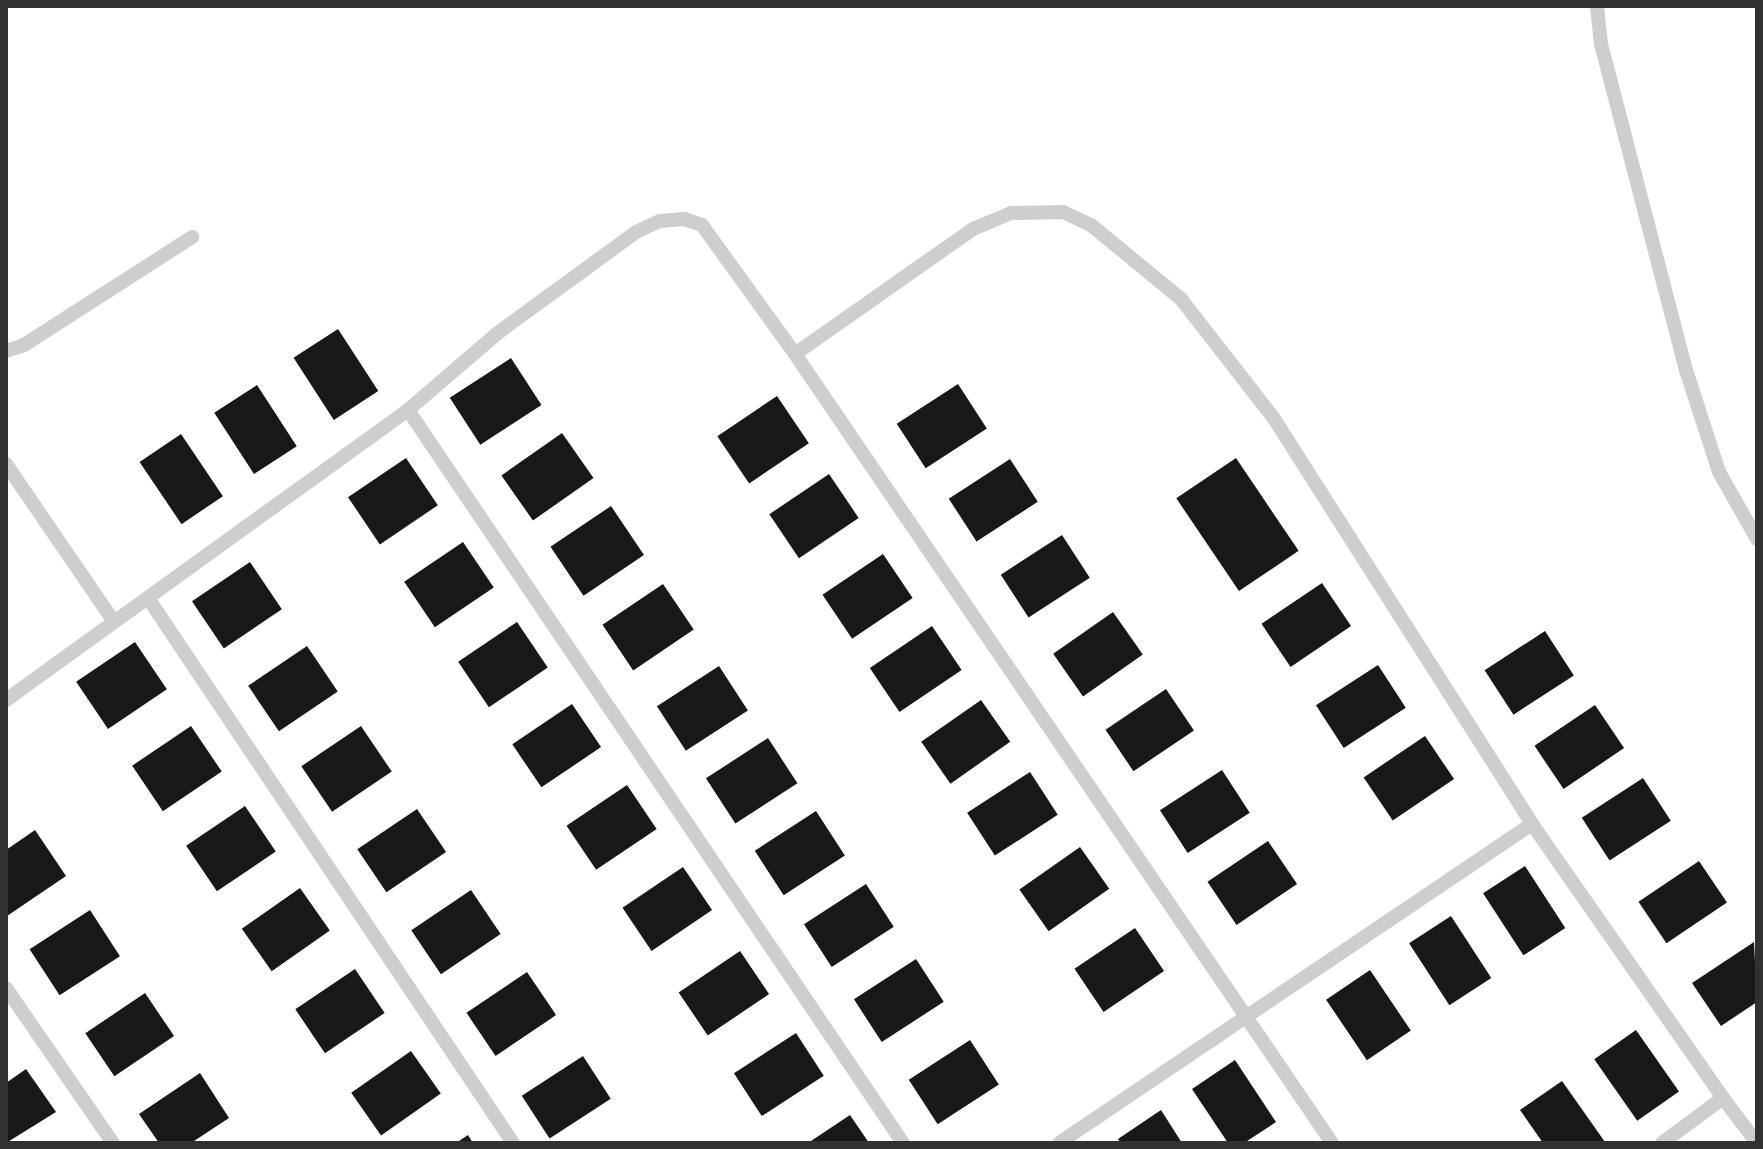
<!DOCTYPE html>
<html>
<head>
<meta charset="utf-8">
<style>
	body { margin:0 }
	#map { position:relative; width:1763px; height:1149px; overflow:hidden; background:#fff; font-family:"Open Sans",sans-serif }
	div>[style] { position:absolute }
	.building>* { inset:0; background:#181818; transform-origin:0 0 }
	.lane>* { height:14px; margin:-7px; padding:0 7px; transform-origin:7px; border-radius:7px; background:#cecece }
	span { translate:-50% -50%; white-space:nowrap; text-align:center; line-height:1.15; -webkit-text-stroke:8px #fff; paint-order:stroke }
	.frame { position:absolute; inset:0; border:8px solid #313131; pointer-events:none }
</style>
</head>
<body>
<div id="map">
	<div class="building">
		<div style="left:338px;top:329px;width:74px;height:53px;rotate:57deg"></div>
		<div style="left:511px;top:358px;width:56px;height:73px;rotate:57deg"></div>
		<div style="left:958px;top:384px;width:53px;height:73px;rotate:57deg"></div>
		<div style="left:257px;top:385px;width:73px;height:51px;rotate:57deg"></div>
		<div style="left:777px;top:396px;width:57px;height:72px;rotate:56deg"></div>
		<div style="left:562px;top:433px;width:55px;height:74px;rotate:55deg"></div>
		<div style="left:181px;top:434px;width:75px;height:50px;rotate:56deg"></div>
		<div style="left:406px;top:458px;width:57px;height:70px;rotate:56deg"></div>
		<div style="left:1236px;top:458px;width:112px;height:72px;rotate:56deg"></div>
		<div style="left:1010px;top:459px;width:51px;height:73px;rotate:57deg"></div>
		<div style="left:829px;top:474px;width:53px;height:72px;rotate:56deg"></div>
		<div style="left:611px;top:506px;width:59px;height:73px;rotate:56deg"></div>
		<div style="left:1062px;top:535px;width:51px;height:73px;rotate:57deg"></div>
		<div style="left:463px;top:542px;width:55px;height:71px;rotate:56deg"></div>
		<div style="left:883px;top:554px;width:53px;height:73px;rotate:56deg"></div>
		<div style="left:250px;top:562px;width:57px;height:70px;rotate:56deg"></div>
		<div style="left:1322px;top:583px;width:52px;height:73px;rotate:56deg"></div>
		<div style="left:663px;top:584px;width:55px;height:73px;rotate:56deg"></div>
		<div style="left:1113px;top:612px;width:52px;height:73px;rotate:55deg"></div>
		<div style="left:517px;top:622px;width:55px;height:71px;rotate:56deg"></div>
		<div style="left:932px;top:626px;width:53px;height:75px;rotate:56deg"></div>
		<div style="left:1545px;top:631px;width:53px;height:72px;rotate:57deg"></div>
		<div style="left:135px;top:642px;width:57px;height:71px;rotate:56deg"></div>
		<div style="left:307px;top:646px;width:55px;height:71px;rotate:56deg"></div>
		<div style="left:1378px;top:665px;width:51px;height:74px;rotate:57deg"></div>
		<div style="left:719px;top:666px;width:53px;height:74px;rotate:57deg"></div>
		<div style="left:1166px;top:689px;width:50px;height:73px;rotate:56deg"></div>
		<div style="left:981px;top:700px;width:51px;height:73px;rotate:55deg"></div>
		<div style="left:572px;top:704px;width:52px;height:72px;rotate:56deg"></div>
		<div style="left:1595px;top:705px;width:52px;height:73px;rotate:56deg"></div>
		<div style="left:191px;top:726px;width:55px;height:71px;rotate:56deg"></div>
		<div style="left:361px;top:726px;width:55px;height:72px;rotate:56deg"></div>
		<div style="left:1425px;top:736px;width:52px;height:74px;rotate:56deg"></div>
		<div style="left:768px;top:738px;width:54px;height:74px;rotate:57deg"></div>
		<div style="left:1222px;top:770px;width:51px;height:74px;rotate:57deg"></div>
		<div style="left:1030px;top:772px;width:51px;height:75px;rotate:57deg"></div>
		<div style="left:1643px;top:778px;width:51px;height:73px;rotate:57deg"></div>
		<div style="left:627px;top:785px;width:53px;height:73px;rotate:56deg"></div>
		<div style="left:245px;top:806px;width:55px;height:71px;rotate:56deg"></div>
		<div style="left:417px;top:809px;width:52px;height:72px;rotate:56deg"></div>
		<div style="left:816px;top:811px;width:53px;height:73px;rotate:57deg"></div>
		<div style="clip-path:polygon(35px 830px,66px 876px,7px 916px,6px 850px)"></div>
		<div style="left:1268px;top:841px;width:52px;height:73px;rotate:56deg"></div>
		<div style="left:1080px;top:847px;width:51px;height:74px;rotate:55deg"></div>
		<div style="left:1699px;top:861px;width:50px;height:73px;rotate:56deg"></div>
		<div style="left:1525px;top:866px;width:74px;height:50px;rotate:57deg"></div>
		<div style="left:683px;top:867px;width:52px;height:73px;rotate:56deg"></div>
		<div style="left:866px;top:884px;width:51px;height:74px;rotate:57deg"></div>
		<div style="left:300px;top:888px;width:52px;height:71px;rotate:55deg"></div>
		<div style="left:471px;top:890px;width:53px;height:72px;rotate:56deg"></div>
		<div style="left:90px;top:910px;width:55px;height:72px;rotate:57deg"></div>
		<div style="left:1451px;top:916px;width:74px;height:50px;rotate:57deg"></div>
		<div style="left:1135px;top:928px;width:52px;height:73px;rotate:56deg"></div>
		<div style="clip-path:polygon(1754px 942px,1757px 1002px,1721px 1026px,1692px 983px)"></div>
		<div style="left:740px;top:951px;width:52px;height:74px;rotate:56deg"></div>
		<div style="left:916px;top:959px;width:51px;height:74px;rotate:57deg"></div>
		<div style="left:355px;top:969px;width:53px;height:72px;rotate:56deg"></div>
		<div style="left:1370px;top:970px;width:73px;height:53px;rotate:56deg"></div>
		<div style="left:527px;top:972px;width:52px;height:73px;rotate:56deg"></div>
		<div style="left:145px;top:993px;width:52px;height:72px;rotate:56deg"></div>
		<div style="left:1636px;top:1030px;width:75px;height:51px;rotate:55deg"></div>
		<div style="left:796px;top:1033px;width:51px;height:74px;rotate:57deg"></div>
		<div style="left:970px;top:1040px;width:53px;height:73px;rotate:57deg"></div>
		<div style="left:411px;top:1051px;width:52px;height:73px;rotate:55deg"></div>
		<div style="left:583px;top:1056px;width:51px;height:73px;rotate:57deg"></div>
		<div style="clip-path:polygon(1235px 1060px,1276px 1122px,1244px 1143px,1228px 1143px,1192px 1089px)"></div>
		<div style="clip-path:polygon(26px 1069px,56px 1112px,6px 1143px,6px 1083px)"></div>
		<div style="clip-path:polygon(200px 1073px,229px 1118px,191px 1143px,159px 1143px,139px 1114px)"></div>
		<div style="clip-path:polygon(1562px 1081px,1605px 1142px,1603px 1143px,1543px 1143px,1520px 1110px)"></div>
		<div style="clip-path:polygon(1161px 1110px,1182px 1143px,1121px 1143px,1118px 1139px)"></div>
		<div style="clip-path:polygon(850px 1115px,869px 1143px,808px 1143px)"></div>
		<div style="clip-path:polygon(468px 1135px,473px 1143px,456px 1143px)"></div>
	</div>
	<div class="lane">
		<div style="left:1597px;top:6px;width:38px;rotate:84deg"></div>
		<div style="left:1601px;top:44px;width:340px;rotate:75.4deg"></div>
		<div style="left:1687px;top:373px;width:104px;rotate:72.1deg"></div>
		<div style="left:1719px;top:472px;width:77px;rotate:60.4deg"></div>
		<div style="left:6px;top:351px;width:19px;rotate:-18deg"></div>
		<div style="left:24px;top:345px;width:200px;rotate:-32.7deg"></div>
		<div style="left:795px;top:354px;width:218px;rotate:-35.1deg"></div>
		<div style="left:973px;top:229px;width:41px;rotate:-22.8deg"></div>
		<div style="left:1011px;top:213px;width:52px;rotate:-1.1deg"></div>
		<div style="left:1063px;top:212px;width:31px;rotate:25deg"></div>
		<div style="left:1091px;top:225px;width:117px;rotate:39.4deg"></div>
		<div style="left:1181px;top:299px;width:150px;rotate:52.1deg"></div>
		<div style="left:1273px;top:417px;width:482px;rotate:57.5deg"></div>
		<div style="left:1532px;top:824px;width:334px;rotate:55.1deg"></div>
		<div style="left:1723px;top:1098px;width:76px;rotate:143.6deg"></div>
		<div style="left:408px;top:410px;width:884px;rotate:55.97deg"></div>
		<div style="left:6px;top:464px;width:191px;rotate:55.6deg"></div>
		<div style="left:148px;top:598px;width:656px;rotate:56.19deg"></div>
		<div style="left:6px;top:700px;width:496px;rotate:-35.8deg"></div>
		<div style="left:408px;top:410px;width:120px;rotate:-40.6deg"></div>
		<div style="left:499px;top:332px;width:170px;rotate:-36.1deg"></div>
		<div style="left:636px;top:232px;width:26px;rotate:-25deg"></div>
		<div style="left:660px;top:221px;width:24px;rotate:-5deg"></div>
		<div style="left:684px;top:219px;width:19px;rotate:18deg"></div>
		<div style="left:702px;top:225px;width:159px;rotate:54.2deg"></div>
		<div style="left:795px;top:354px;width:954px;rotate:55.76deg"></div>
		<div style="left:6px;top:988px;width:188px;rotate:55.4deg"></div>
		<div style="left:1723px;top:1098px;width:56px;rotate:52.9deg"></div>
		<div style="left:1059px;top:1143px;width:571px;rotate:-34deg"></div>
	</div>
	<div class="frame"></div>
</div>
</body>
</html>
